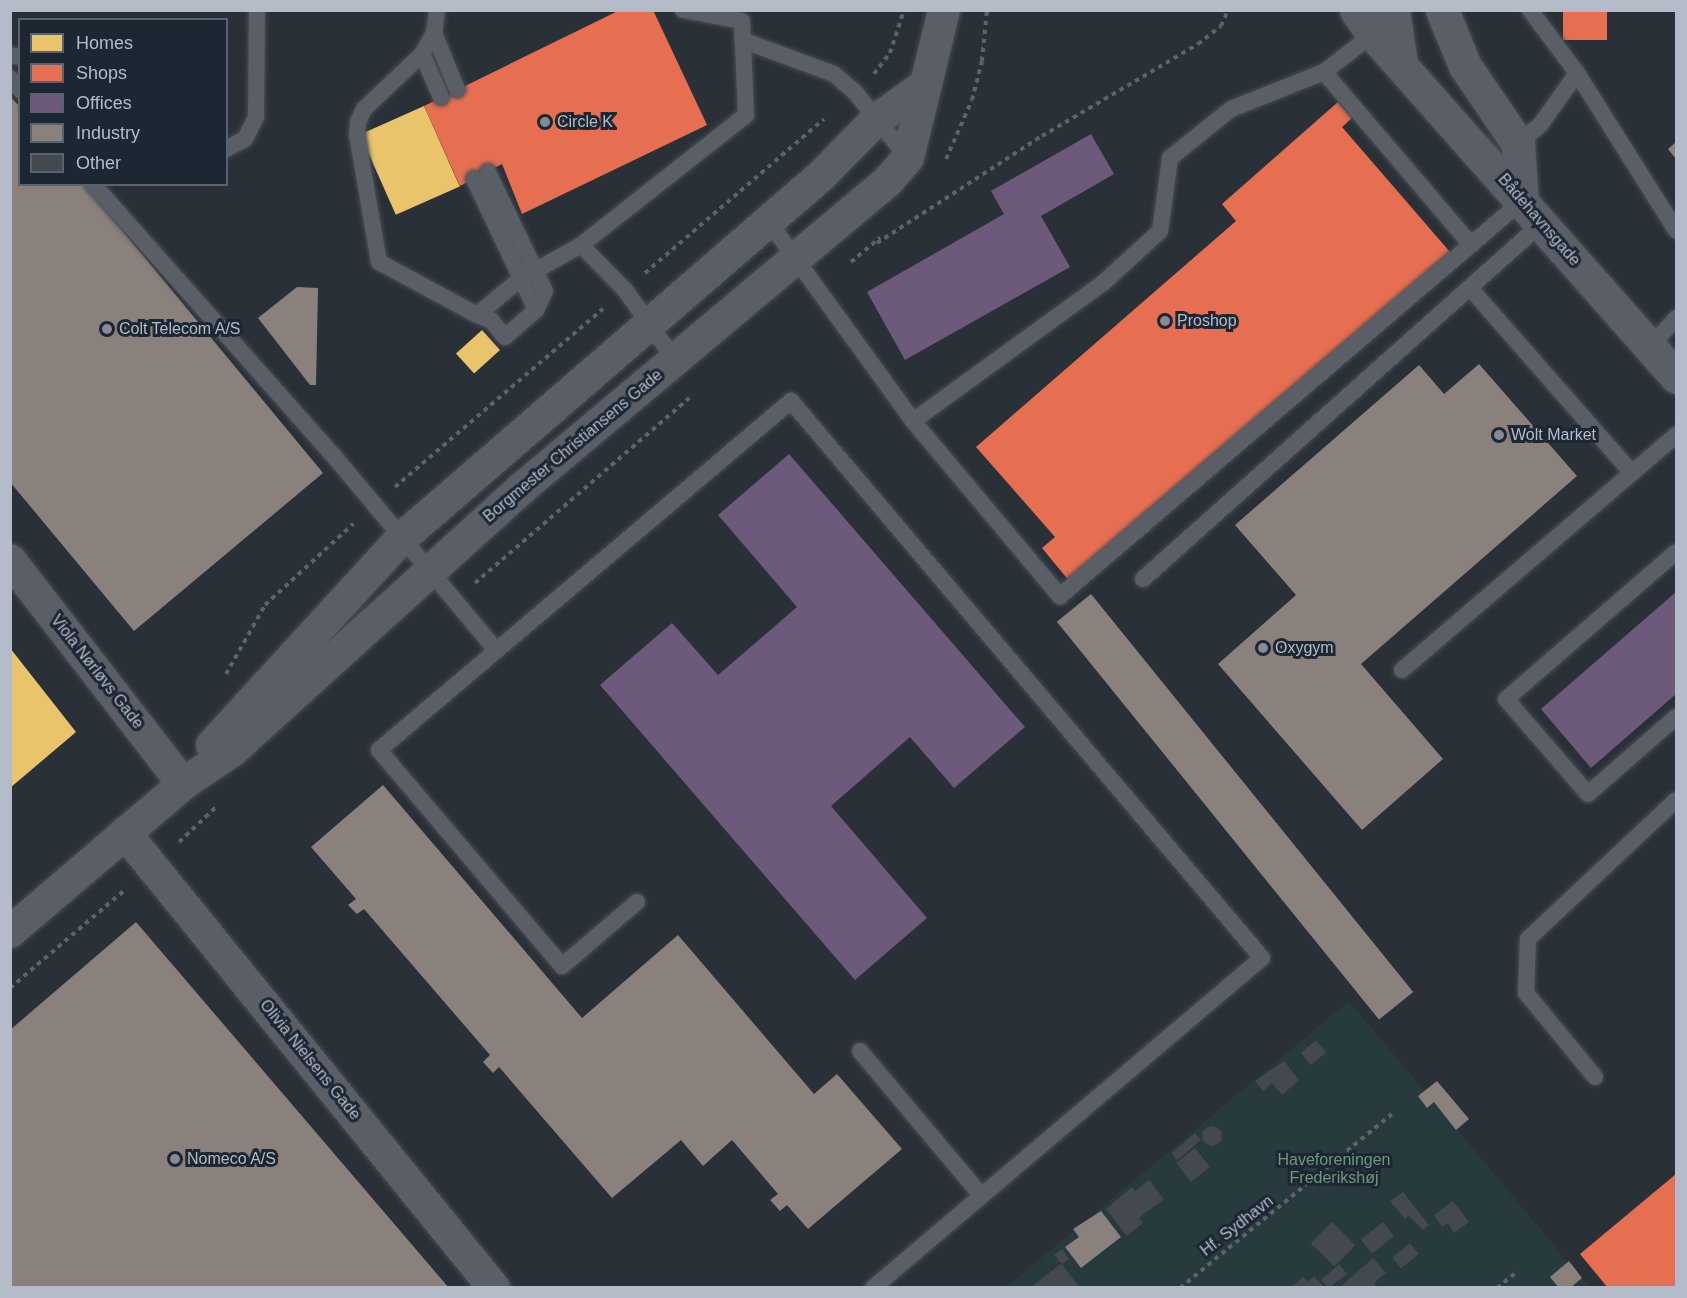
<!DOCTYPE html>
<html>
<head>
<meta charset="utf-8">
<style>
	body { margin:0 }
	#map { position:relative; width:1687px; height:1298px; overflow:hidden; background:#2a3038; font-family:Arial,sans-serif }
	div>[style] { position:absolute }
	.green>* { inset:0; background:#273a3e }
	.homes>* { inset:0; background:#e9c46a; transform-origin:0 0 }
	.shops>* { inset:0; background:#e76f51; transform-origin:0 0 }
	.offices>* { inset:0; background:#6d597a }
	.industry>* { inset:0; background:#8a817c; transform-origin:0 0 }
	.building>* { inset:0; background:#444950; transform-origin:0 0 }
	.round { border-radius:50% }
	.path>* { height:4px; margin-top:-2px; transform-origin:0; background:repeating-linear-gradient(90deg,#5d636a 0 4.5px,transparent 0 9px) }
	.roads { filter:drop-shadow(0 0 2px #484c53) drop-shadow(0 0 2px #484c53) }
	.service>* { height:16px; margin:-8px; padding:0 8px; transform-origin:8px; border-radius:8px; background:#5a5e66 }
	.minor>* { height:32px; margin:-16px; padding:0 16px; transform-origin:16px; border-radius:16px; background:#5a5e66 }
	.tertiary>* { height:33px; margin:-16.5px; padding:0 16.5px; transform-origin:16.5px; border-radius:16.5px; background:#5a5e66 }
	.dots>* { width:16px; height:16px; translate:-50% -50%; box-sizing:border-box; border:3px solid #1d2633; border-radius:50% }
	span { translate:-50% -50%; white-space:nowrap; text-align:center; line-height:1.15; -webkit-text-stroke:6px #1d2633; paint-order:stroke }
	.poi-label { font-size:16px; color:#b4bcc9 }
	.left { translate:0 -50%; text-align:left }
	.street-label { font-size:16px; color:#b4bcc9 }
	.park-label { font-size:16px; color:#6b9a76 }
	.frame { position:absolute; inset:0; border:12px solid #b4bcc9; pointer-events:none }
	.legend { position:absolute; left:18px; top:18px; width:210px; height:168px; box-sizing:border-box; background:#1d2633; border:2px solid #59626f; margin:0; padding:8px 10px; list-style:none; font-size:18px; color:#b4bcc9 }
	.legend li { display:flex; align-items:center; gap:12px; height:30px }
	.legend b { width:30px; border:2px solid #59626f }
</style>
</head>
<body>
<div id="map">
	<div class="green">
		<div style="clip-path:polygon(1349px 1001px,1589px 1287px,1005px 1288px)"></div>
	</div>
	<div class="homes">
		<div style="left:424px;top:106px;width:88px;height:70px;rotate:66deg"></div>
		<div style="left:482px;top:330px;width:27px;height:35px;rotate:48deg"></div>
		<div style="clip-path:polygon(10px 648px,76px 732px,10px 788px)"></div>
	</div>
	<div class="shops">
		<div style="clip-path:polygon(620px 10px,653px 10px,707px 125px,522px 214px,502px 164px,460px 186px,424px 106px)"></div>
		<div style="left:1563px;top:10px;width:44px;height:30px"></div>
		<div style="clip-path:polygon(1338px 102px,1352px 118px,1342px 127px,1450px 252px,1070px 582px,1042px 548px,1055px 537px,976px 447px,1236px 221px,1222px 204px)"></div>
		<div style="clip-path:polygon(1676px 1174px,1676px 1288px,1608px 1288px,1580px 1254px)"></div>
	</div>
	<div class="offices">
		<div style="clip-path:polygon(1091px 134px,1114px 174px,1041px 216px,1070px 267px,905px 360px,867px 292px,1004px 214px,991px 191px)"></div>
		<div style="clip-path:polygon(789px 454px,1025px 727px,954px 788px,910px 737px,831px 806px,927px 918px,855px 980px,600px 685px,672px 623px,718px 675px,797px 607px,718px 515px)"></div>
		<div style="clip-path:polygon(1676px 592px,1676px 694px,1591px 768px,1541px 709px)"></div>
	</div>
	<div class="industry">
		<div style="clip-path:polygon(10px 96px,20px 107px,20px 184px,84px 184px,323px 473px,134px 631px,10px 482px)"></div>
		<div style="clip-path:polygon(1676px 142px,1676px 159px,1668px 149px)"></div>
		<div style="clip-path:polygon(297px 287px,318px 288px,316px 385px,310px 385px,258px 318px)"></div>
		<div style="clip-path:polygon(1479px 364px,1577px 476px,1361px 664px,1443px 759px,1362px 830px,1218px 664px,1296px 595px,1235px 525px,1419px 365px,1444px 394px)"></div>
		<div style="left:1091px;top:594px;width:512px;height:44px;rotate:51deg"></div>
		<div style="clip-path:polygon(383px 785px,582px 1018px,678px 935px,814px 1094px,837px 1074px,902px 1149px,808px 1229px,787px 1205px,780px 1211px,770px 1200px,778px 1194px,732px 1140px,703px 1166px,681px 1140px,612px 1198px,499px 1067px,493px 1073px,483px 1062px,490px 1055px,364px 909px,357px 914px,348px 905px,356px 899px,311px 847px)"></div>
		<div style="clip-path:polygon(136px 922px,449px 1288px,10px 1288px,10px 1030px)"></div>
		<div style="clip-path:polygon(1437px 1081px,1469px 1119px,1456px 1130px,1434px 1102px,1427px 1108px,1418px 1096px)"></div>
		<div style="clip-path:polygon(1101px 1211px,1121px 1237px,1081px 1268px,1065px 1247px,1079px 1237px,1073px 1229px)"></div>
		<div style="clip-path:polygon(1569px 1261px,1582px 1278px,1570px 1288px,1559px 1288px,1550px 1277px)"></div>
	</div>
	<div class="building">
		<div style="left:1316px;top:1040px;width:16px;height:20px;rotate:50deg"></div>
		<div style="clip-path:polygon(1284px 1061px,1299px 1080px,1282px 1095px,1272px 1083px,1263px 1091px,1255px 1081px)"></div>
		<div class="round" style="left:1202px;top:1126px;width:20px;height:20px"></div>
		<div style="left:1195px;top:1133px;width:9px;height:31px;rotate:49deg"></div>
		<div style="left:1195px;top:1148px;width:24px;height:24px;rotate:52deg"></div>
		<div style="clip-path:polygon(1149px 1180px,1164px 1199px,1139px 1218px,1143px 1223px,1127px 1236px,1106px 1209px,1132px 1187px,1135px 1191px)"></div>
		<div style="clip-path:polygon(1403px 1192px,1429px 1225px,1423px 1230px,1409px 1216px,1405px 1219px,1390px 1201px)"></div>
		<div style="clip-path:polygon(1453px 1201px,1469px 1222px,1454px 1233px,1448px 1223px,1442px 1227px,1434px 1215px)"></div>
		<div style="left:1332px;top:1222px;width:33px;height:30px;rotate:45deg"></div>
		<div style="left:1383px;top:1222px;width:18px;height:28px;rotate:52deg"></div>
		<div style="left:1410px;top:1243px;width:14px;height:23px;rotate:51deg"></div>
		<div style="clip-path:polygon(1062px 1249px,1069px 1259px,1062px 1264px,1054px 1255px)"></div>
		<div style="clip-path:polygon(1373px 1258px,1386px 1273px,1375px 1282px,1376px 1288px,1339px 1288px)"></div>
		<div style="clip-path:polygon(1062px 1264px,1080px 1288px,1030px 1288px,1059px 1265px)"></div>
		<div style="clip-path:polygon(1339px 1264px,1347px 1274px,1328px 1288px,1321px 1280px)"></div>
		<div style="clip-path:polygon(1303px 1276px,1308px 1282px,1314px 1276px,1323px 1286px,1292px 1288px)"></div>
	</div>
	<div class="path">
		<div style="left:874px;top:74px;width:26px;rotate:-53deg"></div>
		<div style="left:890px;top:53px;width:45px;rotate:-72deg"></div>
		<div style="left:946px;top:159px;width:64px;rotate:-66.2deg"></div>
		<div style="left:972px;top:100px;width:40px;rotate:-75.6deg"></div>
		<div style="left:982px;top:61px;width:51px;rotate:-84.4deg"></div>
		<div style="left:877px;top:243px;width:197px;rotate:-33deg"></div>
		<div style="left:1042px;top:136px;width:181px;rotate:-30.5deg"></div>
		<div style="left:1198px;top:44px;width:29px;rotate:-38deg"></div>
		<div style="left:1221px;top:26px;width:17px;rotate:-66deg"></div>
		<div style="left:851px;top:262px;width:38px;rotate:-40deg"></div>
		<div style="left:645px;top:273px;width:236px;rotate:-40.7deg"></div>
		<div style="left:395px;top:487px;width:274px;rotate:-40.6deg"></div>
		<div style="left:475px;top:583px;width:283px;rotate:-40.8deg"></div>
		<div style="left:226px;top:674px;width:79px;rotate:-60.5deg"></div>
		<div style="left:265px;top:605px;width:120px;rotate:-42.6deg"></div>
		<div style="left:179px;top:842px;width:50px;rotate:-43.4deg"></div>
		<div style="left:10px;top:988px;width:153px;rotate:-40.5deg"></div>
		<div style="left:1180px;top:1288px;width:274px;rotate:-39.4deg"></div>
		<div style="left:1497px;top:1288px;width:27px;rotate:-39deg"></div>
	</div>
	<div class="roads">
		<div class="service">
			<div style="left:437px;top:10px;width:23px;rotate:97deg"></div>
			<div style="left:434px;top:33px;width:24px;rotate:120deg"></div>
			<div style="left:422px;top:54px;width:80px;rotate:136.5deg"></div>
			<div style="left:364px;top:109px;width:14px;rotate:115deg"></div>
			<div style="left:358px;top:122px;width:13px;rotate:94deg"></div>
			<div style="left:357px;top:135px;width:129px;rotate:80.2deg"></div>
			<div style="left:379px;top:262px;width:111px;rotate:28.4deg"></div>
			<div style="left:477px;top:315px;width:55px;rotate:-39.8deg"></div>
			<div style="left:519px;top:280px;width:71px;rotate:-29.4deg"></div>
			<div style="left:1530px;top:10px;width:79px;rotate:53.3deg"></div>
			<div style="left:434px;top:33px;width:61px;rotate:67.7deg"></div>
			<div style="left:742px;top:40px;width:98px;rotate:20.3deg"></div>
			<div style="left:834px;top:74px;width:28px;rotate:41deg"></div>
			<div style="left:855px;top:92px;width:85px;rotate:51.2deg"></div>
			<div style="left:422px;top:54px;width:47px;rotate:66.2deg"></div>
			<div style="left:10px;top:55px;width:10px;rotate:11deg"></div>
			<div style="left:1324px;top:72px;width:227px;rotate:49.6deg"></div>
			<div style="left:10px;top:78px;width:16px;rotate:50deg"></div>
			<div style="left:1515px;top:146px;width:34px;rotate:-40deg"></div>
			<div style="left:1541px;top:124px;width:62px;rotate:-54.8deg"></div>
			<div style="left:1577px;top:73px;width:186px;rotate:57.8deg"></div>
			<div style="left:226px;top:149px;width:21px;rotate:-28deg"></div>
			<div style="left:245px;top:139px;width:25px;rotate:-63deg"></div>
			<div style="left:256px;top:117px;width:107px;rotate:-89.5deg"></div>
			<div style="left:474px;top:179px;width:145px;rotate:64.7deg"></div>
			<div style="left:93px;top:184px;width:362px;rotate:48.5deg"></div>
			<div style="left:333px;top:455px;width:254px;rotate:50.1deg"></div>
			<div style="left:769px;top:222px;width:246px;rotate:54.1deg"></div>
			<div style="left:913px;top:421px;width:235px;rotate:-36deg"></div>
			<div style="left:1103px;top:283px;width:77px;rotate:-42.4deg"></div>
			<div style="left:1160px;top:231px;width:74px;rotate:-82.2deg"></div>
			<div style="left:1170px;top:158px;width:78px;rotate:-38.8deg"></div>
			<div style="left:1231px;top:109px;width:100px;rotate:-21.7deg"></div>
			<div style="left:1324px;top:72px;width:62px;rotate:-37.8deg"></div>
			<div style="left:1470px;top:288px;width:246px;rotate:48.8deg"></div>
			<div style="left:477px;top:315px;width:15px;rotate:20deg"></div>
			<div style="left:491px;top:320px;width:22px;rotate:51deg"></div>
			<div style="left:505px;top:337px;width:41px;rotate:-41.1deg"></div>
			<div style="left:536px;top:310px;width:21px;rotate:-65deg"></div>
			<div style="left:545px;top:291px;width:132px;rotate:-115.6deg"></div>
			<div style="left:1650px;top:347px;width:39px;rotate:-48deg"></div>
			<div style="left:675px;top:360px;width:86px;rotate:-125.5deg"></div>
			<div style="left:625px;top:290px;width:63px;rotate:-134.4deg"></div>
			<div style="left:581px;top:245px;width:210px;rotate:-38.2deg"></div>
			<div style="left:746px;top:115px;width:94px;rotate:-92.4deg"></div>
			<div style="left:742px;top:21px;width:60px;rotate:-169.4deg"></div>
			<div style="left:913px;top:421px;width:229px;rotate:50deg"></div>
			<div style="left:1060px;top:596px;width:608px;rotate:-40.53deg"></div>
			<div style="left:1676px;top:552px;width:225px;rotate:139.1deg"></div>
			<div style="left:1506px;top:699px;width:125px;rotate:49.2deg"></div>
			<div style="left:1588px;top:794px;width:117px;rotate:-41.2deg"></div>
			<div style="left:1143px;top:579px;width:535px;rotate:-41.74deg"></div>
			<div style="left:1402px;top:670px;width:361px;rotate:-40.6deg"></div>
			<div style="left:637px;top:902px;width:99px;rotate:139.5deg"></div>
			<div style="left:562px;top:966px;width:283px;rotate:-130.3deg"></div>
			<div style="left:379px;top:750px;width:540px;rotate:-40.27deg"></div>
			<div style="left:791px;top:401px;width:729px;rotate:49.78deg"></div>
			<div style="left:1262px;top:958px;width:510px;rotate:139.69deg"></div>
			<div style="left:860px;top:1051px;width:188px;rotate:50deg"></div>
			<div style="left:1595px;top:1077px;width:109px;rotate:-129.4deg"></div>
			<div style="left:1526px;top:993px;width:54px;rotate:-87.9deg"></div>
			<div style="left:1528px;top:939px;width:203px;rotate:-43.2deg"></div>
		</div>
		<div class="minor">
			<div style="left:10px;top:560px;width:283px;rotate:52.3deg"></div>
			<div style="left:212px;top:745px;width:280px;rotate:-47.5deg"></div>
			<div style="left:401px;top:539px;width:555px;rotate:-40.84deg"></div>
			<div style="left:821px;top:176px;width:77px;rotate:-45.5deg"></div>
			<div style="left:875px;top:121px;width:62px;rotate:-35.8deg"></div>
			<div style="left:125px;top:833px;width:586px;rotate:50.96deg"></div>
			<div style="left:10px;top:932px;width:228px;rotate:-40.5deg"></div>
			<div style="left:183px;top:784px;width:59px;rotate:-34deg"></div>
			<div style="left:232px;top:751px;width:390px;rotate:-42.2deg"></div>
			<div style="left:521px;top:489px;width:479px;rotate:-40deg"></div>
			<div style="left:888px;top:181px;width:30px;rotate:-49deg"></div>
			<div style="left:908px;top:158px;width:152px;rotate:-76.3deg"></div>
		</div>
		<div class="tertiary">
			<div style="left:1356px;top:10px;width:29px;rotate:55deg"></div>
			<div style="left:1373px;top:34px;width:458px;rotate:48.5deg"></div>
			<div style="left:1393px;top:10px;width:54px;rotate:81.4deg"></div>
			<div style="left:1442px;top:10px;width:61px;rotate:67.7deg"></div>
			<div style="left:1465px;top:66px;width:94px;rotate:55.8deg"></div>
			<div style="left:1518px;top:144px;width:57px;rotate:86deg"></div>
		</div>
	</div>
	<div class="dots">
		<div style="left:545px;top:122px;background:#848b96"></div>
		<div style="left:1165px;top:321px;background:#848b96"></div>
		<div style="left:107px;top:329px;background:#848b96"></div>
		<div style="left:1499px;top:435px;background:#848b96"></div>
		<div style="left:1263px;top:648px;background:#848b96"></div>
		<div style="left:175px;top:1159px;background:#848b96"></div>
	</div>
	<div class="poi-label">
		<span class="left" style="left:557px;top:122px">Circle K</span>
		<span class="left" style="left:1177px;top:321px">Proshop</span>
		<span class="left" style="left:119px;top:329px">Colt Telecom A/S</span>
		<span class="left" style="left:1511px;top:435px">Wolt Market</span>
		<span class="left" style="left:1275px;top:648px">Oxygym</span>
		<span class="left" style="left:187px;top:1159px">Nomeco A/S</span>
	</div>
	<div class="street-label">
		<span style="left:1539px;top:220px;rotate:49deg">Bådehavnsgade</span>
		<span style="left:573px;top:446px;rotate:-40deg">Borgmester Christiansens Gade</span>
		<span style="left:97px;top:672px;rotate:52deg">Viola Nørløvs Gade</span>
		<span style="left:310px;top:1060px;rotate:51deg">Olivia Nielsens Gade</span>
		<span style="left:1237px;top:1226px;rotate:-38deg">Hf. Sydhavn</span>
	</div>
	<div class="park-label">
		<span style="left:1334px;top:1169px">Haveforeningen<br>Frederikshøj</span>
	</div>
	<div class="frame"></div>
	<ul class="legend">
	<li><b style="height:16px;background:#e9c46a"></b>Homes</li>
	<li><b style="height:16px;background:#e76f51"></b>Shops</li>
	<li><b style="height:16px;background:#6d597a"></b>Offices</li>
	<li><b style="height:16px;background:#8a817c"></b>Industry</li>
	<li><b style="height:16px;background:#444950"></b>Other</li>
	</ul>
</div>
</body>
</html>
